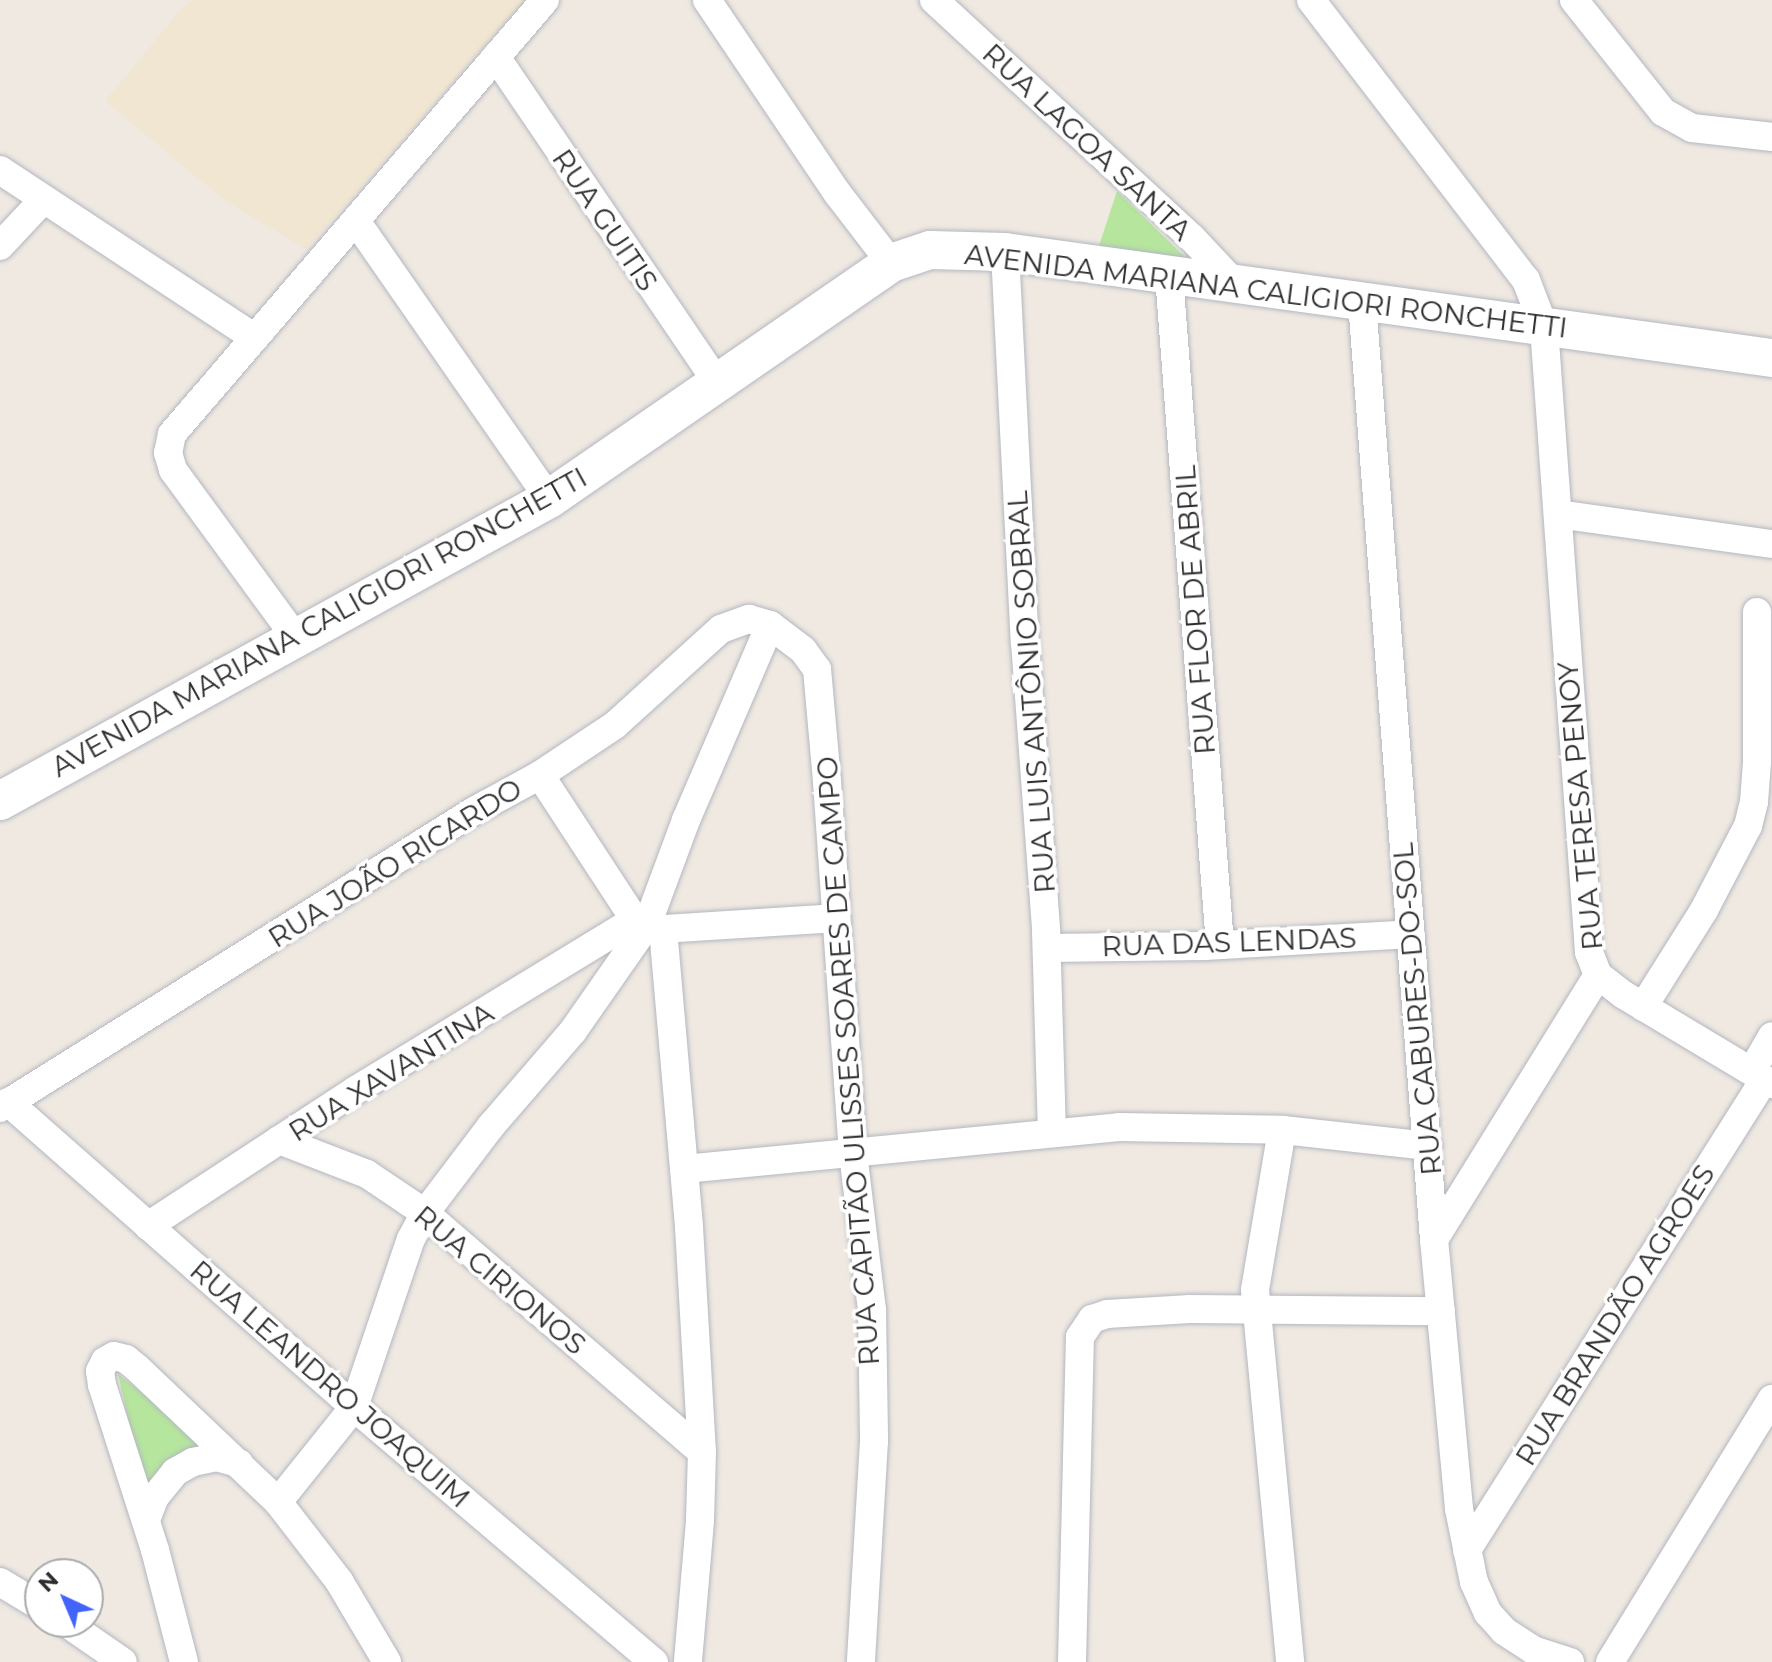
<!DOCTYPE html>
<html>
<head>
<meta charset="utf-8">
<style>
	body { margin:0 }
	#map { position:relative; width:1772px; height:1662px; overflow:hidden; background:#efe9e1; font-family:Montserrat,sans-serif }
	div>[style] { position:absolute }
	.education>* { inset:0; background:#f0e6d1 }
	.green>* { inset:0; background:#b6e59e }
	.roads { filter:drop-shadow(0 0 2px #b4b7c1) drop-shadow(0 0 2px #b4b7c1) }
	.street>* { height:28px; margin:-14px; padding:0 14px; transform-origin:14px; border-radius:14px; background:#fff }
	.secondary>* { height:38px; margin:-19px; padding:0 19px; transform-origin:19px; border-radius:19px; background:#fff }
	span { translate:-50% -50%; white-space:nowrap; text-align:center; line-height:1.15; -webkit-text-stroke:7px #fff; paint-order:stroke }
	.street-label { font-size:28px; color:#2e2e2e }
	.north { position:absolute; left:24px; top:1558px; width:80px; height:80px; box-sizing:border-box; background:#fff; border:2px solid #ababab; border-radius:50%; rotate:316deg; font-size:22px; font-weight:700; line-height:32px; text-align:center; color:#2e2e2e }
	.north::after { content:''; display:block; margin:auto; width:28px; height:36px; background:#4264fb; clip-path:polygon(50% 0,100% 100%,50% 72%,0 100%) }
</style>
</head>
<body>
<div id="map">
	<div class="education">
		<div style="clip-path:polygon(192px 0,525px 0,306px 249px,224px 200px,105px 101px,182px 8px)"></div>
	</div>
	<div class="green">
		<div style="clip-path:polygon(1117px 191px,1187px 259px,1098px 249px)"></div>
		<div style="clip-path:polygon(118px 1374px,216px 1451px,147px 1501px)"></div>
	</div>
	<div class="roads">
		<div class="street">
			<div style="left:707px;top:0;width:234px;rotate:56deg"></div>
			<div style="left:838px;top:194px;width:87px;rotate:52.5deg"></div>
			<div style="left:934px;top:0;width:351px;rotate:42.7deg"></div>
			<div style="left:1192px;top:238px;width:66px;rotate:46.8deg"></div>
			<div style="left:1311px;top:0;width:353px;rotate:52.5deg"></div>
			<div style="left:1526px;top:280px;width:50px;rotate:69deg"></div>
			<div style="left:1544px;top:327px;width:627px;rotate:85.88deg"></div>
			<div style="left:1589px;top:952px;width:25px;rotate:69deg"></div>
			<div style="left:1598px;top:975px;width:311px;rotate:121.8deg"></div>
			<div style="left:1574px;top:0;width:143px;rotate:51.5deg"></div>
			<div style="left:1663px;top:112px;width:33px;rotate:29deg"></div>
			<div style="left:1692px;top:128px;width:81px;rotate:6.4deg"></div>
			<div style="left:496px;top:57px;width:393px;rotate:55.8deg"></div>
			<div style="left:0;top:170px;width:303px;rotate:33.4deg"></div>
			<div style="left:356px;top:221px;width:338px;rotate:55.2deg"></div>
			<div style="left:0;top:246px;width:64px;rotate:-46.9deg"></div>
			<div style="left:1005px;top:252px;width:391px;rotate:87.1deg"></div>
			<div style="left:1025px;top:642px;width:290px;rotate:85.8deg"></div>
			<div style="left:1046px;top:931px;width:201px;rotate:88.3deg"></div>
			<div style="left:1169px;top:275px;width:672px;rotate:85.65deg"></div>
			<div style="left:1362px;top:302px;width:940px;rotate:85.61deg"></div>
			<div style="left:1434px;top:1239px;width:271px;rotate:84.7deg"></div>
			<div style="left:1459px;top:1509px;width:75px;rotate:78.4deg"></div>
			<div style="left:1474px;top:1582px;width:34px;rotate:66deg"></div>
			<div style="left:1488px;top:1613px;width:24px;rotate:48deg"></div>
			<div style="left:1504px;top:1631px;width:35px;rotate:33deg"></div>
			<div style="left:1533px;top:1650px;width:39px;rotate:18deg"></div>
			<div style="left:1558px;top:514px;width:216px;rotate:8deg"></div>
			<div style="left:296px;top:638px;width:208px;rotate:-126.2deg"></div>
			<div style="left:173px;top:470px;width:18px;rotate:-106deg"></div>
			<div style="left:168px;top:453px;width:19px;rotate:-78deg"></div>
			<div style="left:172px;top:434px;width:572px;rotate:-49.32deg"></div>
			<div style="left:540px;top:775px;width:173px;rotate:56.8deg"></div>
			<div style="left:635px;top:920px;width:29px;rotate:18deg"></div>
			<div style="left:663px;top:929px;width:299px;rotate:85deg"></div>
			<div style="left:689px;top:1227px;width:225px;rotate:86.7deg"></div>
			<div style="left:702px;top:1452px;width:69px;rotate:91.7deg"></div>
			<div style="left:700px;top:1521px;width:142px;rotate:94.9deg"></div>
			<div style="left:663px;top:929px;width:173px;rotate:-3.6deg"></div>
			<div style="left:1047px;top:948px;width:158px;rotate:-0.7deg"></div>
			<div style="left:1205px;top:946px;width:206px;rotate:-3.3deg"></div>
			<div style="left:1598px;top:975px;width:33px;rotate:38deg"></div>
			<div style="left:1624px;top:995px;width:173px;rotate:31deg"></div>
			<div style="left:1643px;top:1007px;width:115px;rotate:-57.8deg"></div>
			<div style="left:1704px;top:910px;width:95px;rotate:-62.4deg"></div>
			<div style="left:1748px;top:826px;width:25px;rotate:-76deg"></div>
			<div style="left:1754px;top:802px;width:40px;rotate:-85.7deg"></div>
			<div style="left:1757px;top:762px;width:150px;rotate:-90deg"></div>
			<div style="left:1760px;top:1057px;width:24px;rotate:-60deg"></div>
			<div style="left:8px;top:1102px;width:461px;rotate:41.4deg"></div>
			<div style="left:354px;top:1407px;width:394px;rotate:40.4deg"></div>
			<div style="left:0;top:1108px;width:559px;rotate:-32.07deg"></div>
			<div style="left:474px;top:811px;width:75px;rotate:-28.6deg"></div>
			<div style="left:540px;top:775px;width:90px;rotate:-33.7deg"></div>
			<div style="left:615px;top:725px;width:143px;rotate:-42.2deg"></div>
			<div style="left:721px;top:629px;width:30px;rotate:-20deg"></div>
			<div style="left:749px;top:619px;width:22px;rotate:16deg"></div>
			<div style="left:770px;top:625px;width:41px;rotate:37.1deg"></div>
			<div style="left:803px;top:650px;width:24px;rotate:54deg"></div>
			<div style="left:817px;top:669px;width:113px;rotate:84.9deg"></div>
			<div style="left:827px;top:782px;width:372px;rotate:86deg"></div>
			<div style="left:853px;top:1153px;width:157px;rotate:83.1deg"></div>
			<div style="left:872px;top:1309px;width:132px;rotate:89.1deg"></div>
			<div style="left:874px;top:1441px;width:221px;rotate:93.4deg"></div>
			<div style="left:1282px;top:1130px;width:162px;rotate:99.6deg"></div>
			<div style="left:1255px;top:1290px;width:374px;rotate:84.6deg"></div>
			<div style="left:279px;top:1140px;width:94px;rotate:21.1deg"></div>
			<div style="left:367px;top:1174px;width:70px;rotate:33.9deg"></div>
			<div style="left:425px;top:1213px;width:366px;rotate:40.8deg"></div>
			<div style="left:684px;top:1169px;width:437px;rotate:-5.5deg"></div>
			<div style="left:1119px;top:1127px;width:164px;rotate:1deg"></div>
			<div style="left:1283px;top:1130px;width:146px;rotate:6.3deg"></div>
			<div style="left:148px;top:1226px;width:249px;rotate:-33.2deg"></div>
			<div style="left:356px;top:1090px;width:327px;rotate:-31.4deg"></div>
			<div style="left:278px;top:1502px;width:122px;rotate:-51.3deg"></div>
			<div style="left:354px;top:1407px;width:177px;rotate:-71.3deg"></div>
			<div style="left:411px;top:1239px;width:30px;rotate:-62deg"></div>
			<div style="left:425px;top:1213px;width:109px;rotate:-52.8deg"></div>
			<div style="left:491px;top:1126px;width:125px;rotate:-49.2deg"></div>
			<div style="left:573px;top:1031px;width:129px;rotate:-55.1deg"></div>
			<div style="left:647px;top:925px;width:112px;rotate:-69.6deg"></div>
			<div style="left:686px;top:820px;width:212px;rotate:-66.7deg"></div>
			<div style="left:146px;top:1520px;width:25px;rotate:-69deg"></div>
			<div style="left:155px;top:1497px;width:32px;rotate:-51deg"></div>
			<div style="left:175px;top:1472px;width:21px;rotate:-29deg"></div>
			<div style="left:193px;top:1462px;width:24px;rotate:-12deg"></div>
			<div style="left:216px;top:1457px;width:24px;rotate:15deg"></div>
			<div style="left:1467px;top:1550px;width:556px;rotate:-57.71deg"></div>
			<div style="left:0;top:1582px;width:47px;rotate:31deg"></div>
			<div style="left:65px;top:1622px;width:70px;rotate:34.6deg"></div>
			<div style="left:184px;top:1662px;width:116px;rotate:-104.5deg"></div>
			<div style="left:155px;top:1550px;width:173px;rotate:-107.8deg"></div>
			<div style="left:102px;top:1385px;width:14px;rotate:-98deg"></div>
			<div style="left:100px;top:1371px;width:11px;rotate:-63deg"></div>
			<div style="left:105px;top:1361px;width:10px;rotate:-29deg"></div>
			<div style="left:114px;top:1356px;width:12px;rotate:14deg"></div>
			<div style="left:126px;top:1359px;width:14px;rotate:39deg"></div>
			<div style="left:137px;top:1368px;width:195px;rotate:43.5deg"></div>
			<div style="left:278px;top:1502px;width:100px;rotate:52.3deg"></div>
			<div style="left:339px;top:1581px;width:94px;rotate:59.3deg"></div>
			<div style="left:1072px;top:1662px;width:325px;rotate:-88.6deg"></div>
			<div style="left:1080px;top:1337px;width:22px;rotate:-56deg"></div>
			<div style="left:1092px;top:1319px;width:16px;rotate:-18deg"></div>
			<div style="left:1107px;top:1314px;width:83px;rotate:-3.4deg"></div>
			<div style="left:1190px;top:1309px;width:251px;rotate:0.5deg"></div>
			<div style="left:1610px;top:1662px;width:309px;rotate:-58.4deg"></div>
		</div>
		<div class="secondary">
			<div style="left:0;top:801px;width:627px;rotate:-28.81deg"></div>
			<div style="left:549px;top:499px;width:416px;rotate:-34.6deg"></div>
			<div style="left:891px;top:263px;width:41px;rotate:-18.4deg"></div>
			<div style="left:930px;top:250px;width:75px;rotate:1.5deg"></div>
			<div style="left:1005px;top:252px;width:774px;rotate:7.87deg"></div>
		</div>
	</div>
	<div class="street-label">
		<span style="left:1087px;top:142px;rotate:43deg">RUA LAGOA SANTA</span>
		<span style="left:605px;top:220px;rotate:56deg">RUA GUITIS</span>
		<span style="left:1266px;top:291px;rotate:7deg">AVENIDA MARIANA CALIGIORI RONCHETTI</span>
		<span style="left:1195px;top:610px;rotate:-94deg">RUA FLOR DE ABRIL</span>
		<span style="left:319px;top:622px;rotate:-29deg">AVENIDA MARIANA CALIGIORI RONCHETTI</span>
		<span style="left:1031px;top:692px;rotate:-94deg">RUA LUIS ANTÔNIO SOBRAL</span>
		<span style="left:1580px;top:806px;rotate:-95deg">RUA TERESA PENOY</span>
		<span style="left:395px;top:863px;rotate:-32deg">RUA JOÃO RICARDO</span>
		<span style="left:1229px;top:942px;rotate:-2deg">RUA DAS LENDAS</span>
		<span style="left:1417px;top:1009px;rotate:-95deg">RUA CABURES-DO-SOL</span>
		<span style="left:848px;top:1061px;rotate:-94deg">RUA CAPITÃO ULISSES SOARES DE CAMPO</span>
		<span style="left:391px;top:1072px;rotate:-32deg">RUA XAVANTINA</span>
		<span style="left:500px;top:1280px;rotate:40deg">RUA CIRIONOS</span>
		<span style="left:1615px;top:1315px;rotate:-58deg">RUA BRANDÃO AGROES</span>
		<span style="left:330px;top:1384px;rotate:41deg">RUA LEANDRO JOAQUIM</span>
	</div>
	<div class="north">N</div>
</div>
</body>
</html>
